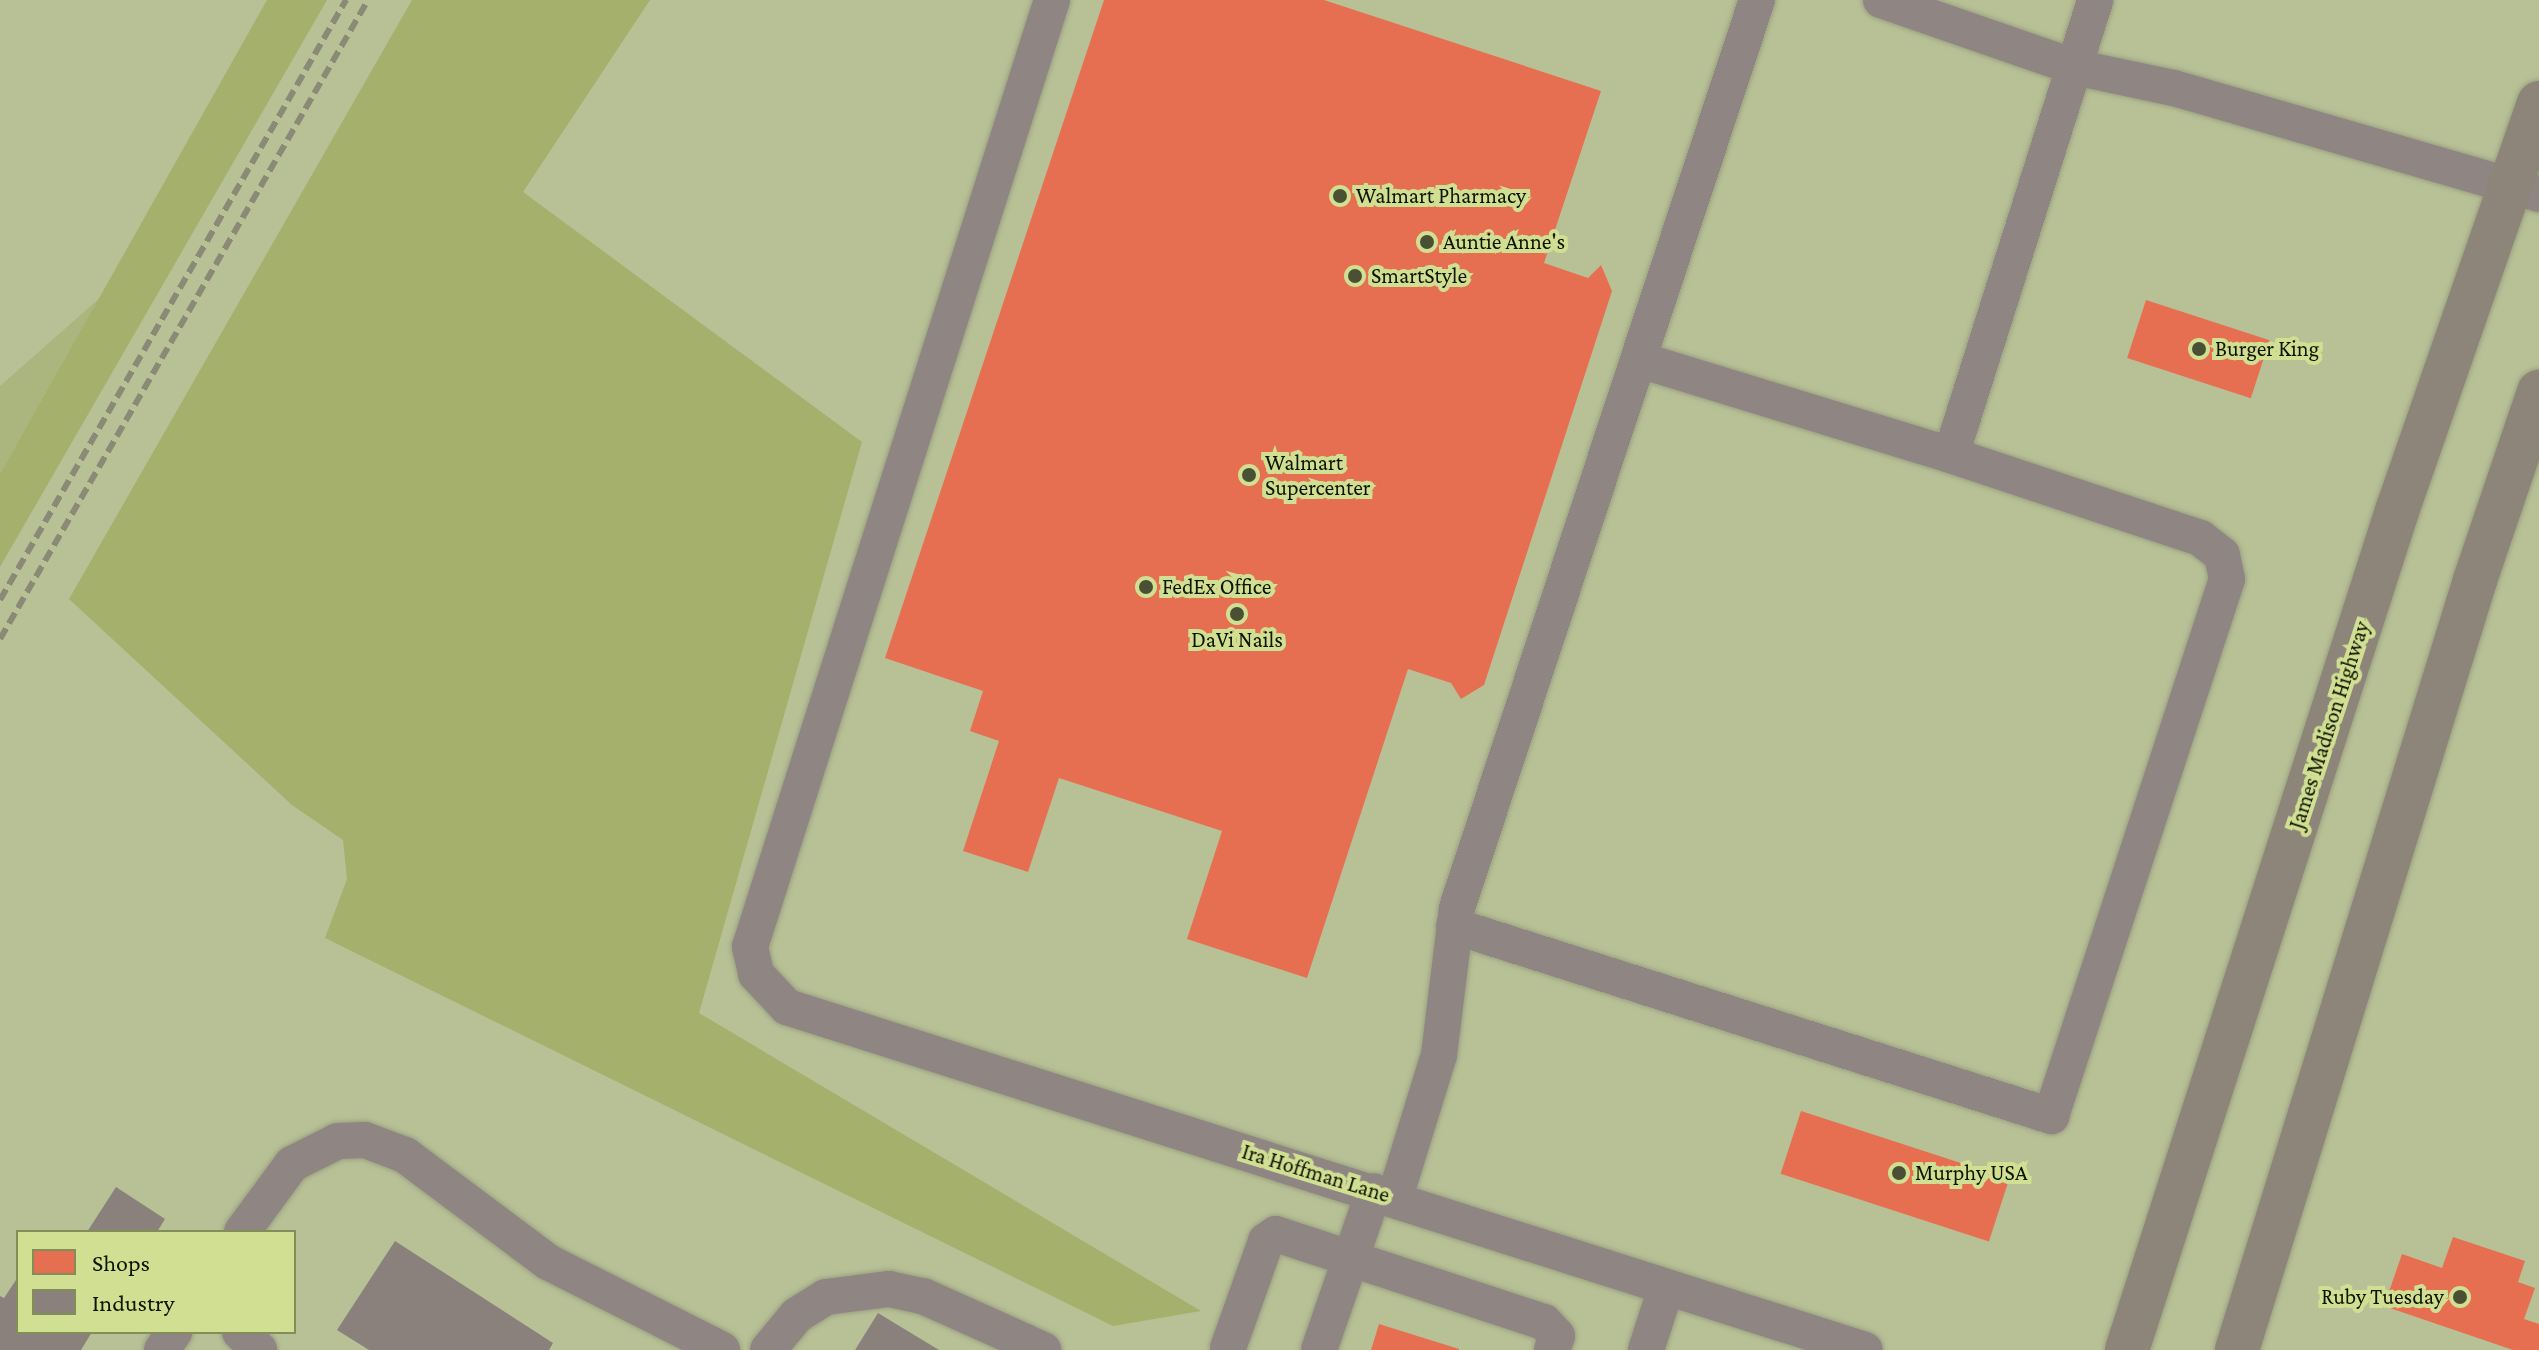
<!DOCTYPE html>
<html>
<head>
<meta charset="utf-8">
<style>
	body { margin:0 }
	#map { position:relative; width:2539px; height:1350px; overflow:hidden; background:#b8c096; font-family:"Crimson Pro",serif }
	div>[style] { position:absolute }
	.green>* { inset:0; background:#abb67e }
	.forest>* { inset:0; background:#a4b06c }
	.shops>* { inset:0; background:#e76f51; transform-origin:0 0 }
	.industry>* { inset:0; background:#8a817c }
	.roads { filter:drop-shadow(0 0 2px #9ba181) drop-shadow(0 0 2px #9ba181) }
	.minor>* { height:36px; margin:-18px; padding:0 18px; transform-origin:18px; border-radius:18px; background:#8f8683 }
	.major>* { height:44px; margin:-22px; padding:0 22px; transform-origin:22px; border-radius:22px; background:#8d8579 }
	.rail>* { height:6px; margin-top:-3px; transform-origin:0; background:repeating-linear-gradient(90deg,#8a8a76 0 12px,transparent 0 18px) }
	.dots>* { width:22px; height:22px; translate:-50% -50%; box-sizing:border-box; border:4px solid #d0df92; border-radius:50% }
	span { translate:-50% -50%; white-space:nowrap; text-align:center; line-height:1.15; -webkit-text-stroke:8px #d0df92; paint-order:stroke }
	.poi-label { font-size:22px; color:#0f1300 }
	.left { translate:0 -50%; text-align:left }
	.right { translate:-100% -50%; text-align:right }
	.street-label { font-size:22px; color:#0f1300 }
	.legend { position:absolute; left:16px; top:1230px; width:280px; height:104px; box-sizing:border-box; background:#d0df92; border:2px solid #838d58; margin:0; padding:10px 14px; list-style:none; font-size:24px; color:#0f1300 }
	.legend li { display:flex; align-items:center; gap:16px; height:40px }
	.legend b { width:40px; border:2px solid #838d58 }
</style>
</head>
<body>
<div id="map">
	<div class="green">
		<div style="clip-path:polygon(101px 297px,0 474px,0 386px)"></div>
	</div>
	<div class="forest">
		<div style="clip-path:polygon(267px 0,327px 0,0 567px,0 474px)"></div>
		<div style="clip-path:polygon(412px 0,650px 0,523px 192px,862px 442px,699px 1013px,1201px 1311px,1113px 1326px,325px 938px,347px 879px,343px 840px,292px 805px,69px 599px)"></div>
	</div>
	<div class="shops">
		<div style="clip-path:polygon(1104px 0,1324px 0,1601px 91px,1544px 263px,1588px 278px,1601px 265px,1612px 291px,1484px 685px,1461px 699px,1451px 683px,1408px 669px,1307px 978px,1187px 939px,1222px 831px,1059px 778px,1028px 872px,963px 851px,999px 741px,970px 731px,983px 691px,885px 658px)"></div>
		<div style="left:2146px;top:300px;width:130px;height:61px;rotate:18deg"></div>
		<div style="left:1801px;top:1111px;width:219px;height:66px;rotate:18deg"></div>
		<div style="clip-path:polygon(2453px 1237px,2525px 1261px,2518px 1282px,2535px 1288px,2524px 1319px,2539px 1324px,2539px 1350px,2513px 1350px,2384px 1306px,2402px 1254px,2442px 1268px)"></div>
		<div style="clip-path:polygon(1379px 1324px,1459px 1349px,1459px 1350px,1371px 1350px)"></div>
	</div>
	<div class="industry">
		<div style="clip-path:polygon(116px 1187px,165px 1219px,157px 1232px,87px 1232px)"></div>
		<div style="clip-path:polygon(395px 1241px,553px 1343px,549px 1350px,369px 1350px,337px 1330px)"></div>
		<div style="clip-path:polygon(18px 1277px,18px 1332px,92px 1332px,81px 1350px,0 1350px,0 1296px,4px 1298px)"></div>
		<div style="clip-path:polygon(878px 1313px,939px 1350px,855px 1350px)"></div>
	</div>
	<div class="roads">
		<div class="minor">
			<div style="left:1052px;top:0;width:994px;rotate:107.69deg"></div>
			<div style="left:750px;top:947px;width:28px;rotate:77deg"></div>
			<div style="left:756px;top:974px;width:45px;rotate:46.8deg"></div>
			<div style="left:787px;top:1007px;width:1131px;rotate:17.65deg"></div>
			<div style="left:1881px;top:0;width:204px;rotate:19.1deg"></div>
			<div style="left:2074px;top:67px;width:102px;rotate:11.9deg"></div>
			<div style="left:2174px;top:88px;width:380px;rotate:16.2deg"></div>
			<div style="left:1640px;top:360px;width:325px;rotate:17deg"></div>
			<div style="left:1951px;top:455px;width:477px;rotate:-72.4deg"></div>
			<div style="left:1454px;top:926px;width:627px;rotate:17.65deg"></div>
			<div style="left:2051px;top:1116px;width:565px;rotate:-71.85deg"></div>
			<div style="left:2227px;top:579px;width:25px;rotate:-102deg"></div>
			<div style="left:2222px;top:555px;width:28px;rotate:-142deg"></div>
			<div style="left:2200px;top:538px;width:262px;rotate:-161.6deg"></div>
			<div style="left:1395px;top:1197px;width:149px;rotate:-72.8deg"></div>
			<div style="left:1439px;top:1055px;width:148px;rotate:-83deg"></div>
			<div style="left:1457px;top:908px;width:956px;rotate:-71.72deg"></div>
			<div style="left:242px;top:1232px;width:84px;rotate:-53.7deg"></div>
			<div style="left:292px;top:1164px;width:51px;rotate:-26.6deg"></div>
			<div style="left:338px;top:1141px;width:27px;rotate:-2deg"></div>
			<div style="left:365px;top:1140px;width:43px;rotate:20.6deg"></div>
			<div style="left:405px;top:1155px;width:179px;rotate:36.8deg"></div>
			<div style="left:548px;top:1262px;width:195px;rotate:26.8deg"></div>
			<div style="left:240px;top:1332px;width:26px;rotate:43deg"></div>
			<div style="left:1228px;top:1348px;width:114px;rotate:-70.4deg"></div>
			<div style="left:1266px;top:1241px;width:12px;rotate:-35deg"></div>
			<div style="left:1276px;top:1234px;width:282px;rotate:18.2deg"></div>
			<div style="left:1544px;top:1322px;width:19px;rotate:47deg"></div>
			<div style="left:1557px;top:1336px;width:15px;rotate:110deg"></div>
			<div style="left:162px;top:1350px;width:22px;rotate:-56deg"></div>
			<div style="left:768px;top:1350px;width:45px;rotate:-50.4deg"></div>
			<div style="left:797px;top:1315px;width:34px;rotate:-32deg"></div>
			<div style="left:826px;top:1297px;width:64px;rotate:-7.2deg"></div>
			<div style="left:889px;top:1289px;width:35px;rotate:12deg"></div>
			<div style="left:923px;top:1296px;width:132px;rotate:24.2deg"></div>
			<div style="left:1319px;top:1350px;width:168px;rotate:-70.9deg"></div>
			<div style="left:1646px;top:1350px;width:65px;rotate:-72.1deg"></div>
		</div>
		<div class="major">
			<div style="left:2127px;top:1350px;width:881px;rotate:-72.16deg"></div>
			<div style="left:2397px;top:511px;width:432px;rotate:-70.8deg"></div>
			<div style="left:2237px;top:1350px;width:806px;rotate:-72.82deg"></div>
			<div style="left:2475px;top:580px;width:199px;rotate:-71.2deg"></div>
		</div>
	</div>
	<div class="rail">
		<div style="left:0;top:600px;width:693px;rotate:-60.03deg"></div>
		<div style="left:0;top:639px;width:737px;rotate:-60.06deg"></div>
	</div>
	<div class="dots">
		<div style="left:1340px;top:196px;background:#4a5034"></div>
		<div style="left:1427px;top:242px;background:#4a5034"></div>
		<div style="left:1355px;top:276px;background:#4a5034"></div>
		<div style="left:2199px;top:349px;background:#4a5034"></div>
		<div style="left:1249px;top:475px;background:#4a5034"></div>
		<div style="left:1146px;top:587px;background:#4a5034"></div>
		<div style="left:1237px;top:614px;background:#4a5034"></div>
		<div style="left:1899px;top:1173px;background:#4a5034"></div>
		<div style="left:2460px;top:1297px;background:#4a5034"></div>
	</div>
	<div class="poi-label">
		<span class="left" style="left:1356px;top:196px">Walmart Pharmacy</span>
		<span class="left" style="left:1443px;top:242px">Auntie Anne's</span>
		<span class="left" style="left:1371px;top:276px">SmartStyle</span>
		<span class="left" style="left:2215px;top:349px">Burger King</span>
		<span class="left" style="left:1265px;top:475px">Walmart<br>Supercenter</span>
		<span class="left" style="left:1162px;top:587px">FedEx Office</span>
		<span style="left:1237px;top:640px">DaVi Nails</span>
		<span class="left" style="left:1915px;top:1173px">Murphy USA</span>
		<span class="right" style="left:2444px;top:1297px">Ruby Tuesday</span>
	</div>
	<div class="street-label">
		<span style="left:2329px;top:725px;rotate:-72deg">James Madison Highway</span>
		<span style="left:1316px;top:1173px;rotate:17deg">Ira Hoffman Lane</span>
	</div>
	<ul class="legend">
	<li><b style="height:22px;background:#e76f51"></b>Shops</li>
	<li><b style="height:22px;background:#8a817c"></b>Industry</li>
	</ul>
</div>
</body>
</html>
